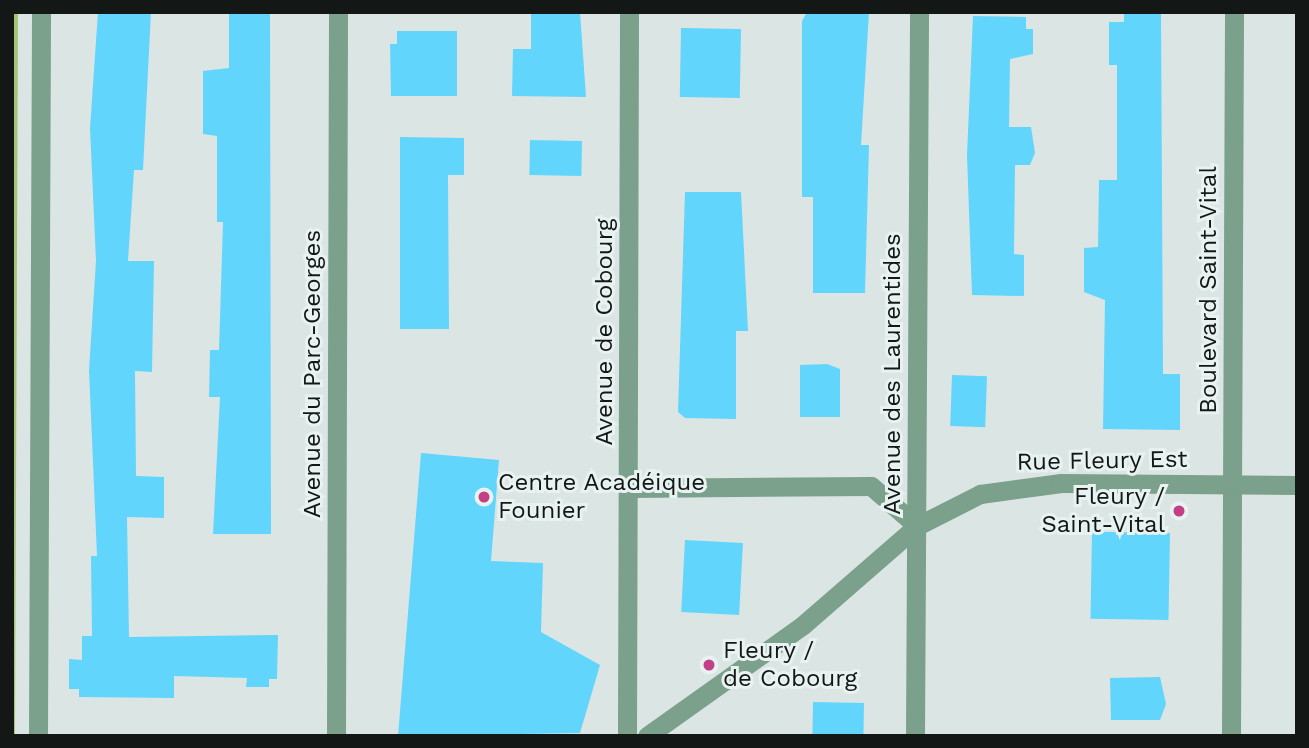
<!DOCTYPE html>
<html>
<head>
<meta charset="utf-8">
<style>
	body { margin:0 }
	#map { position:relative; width:1309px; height:748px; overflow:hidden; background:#dbe5e4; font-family:"Work Sans",sans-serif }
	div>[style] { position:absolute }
	.green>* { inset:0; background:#a4c576 }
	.building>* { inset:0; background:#62d5fc; transform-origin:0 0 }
	.minor>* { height:19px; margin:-9.5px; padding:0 9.5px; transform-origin:9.5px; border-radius:9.5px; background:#7ba08b }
	.tertiary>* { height:19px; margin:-9.5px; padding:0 9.5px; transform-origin:9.5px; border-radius:9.5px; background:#7ba08b }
	.dots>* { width:19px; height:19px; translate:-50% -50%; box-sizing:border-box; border:4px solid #e8f2f1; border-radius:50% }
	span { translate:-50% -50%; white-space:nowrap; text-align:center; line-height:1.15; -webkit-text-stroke:6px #e8f2f1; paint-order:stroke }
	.street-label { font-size:24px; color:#131716 }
	.poi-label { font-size:24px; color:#131716 }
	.left { translate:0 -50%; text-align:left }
	.right { translate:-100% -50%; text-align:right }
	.frame { position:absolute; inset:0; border:14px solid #131716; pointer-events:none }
</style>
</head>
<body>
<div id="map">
	<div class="green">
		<div style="clip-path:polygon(12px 12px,18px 12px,15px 736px,12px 736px)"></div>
	</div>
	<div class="building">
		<div style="clip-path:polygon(98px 12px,151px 12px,143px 170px,134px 170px,128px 261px,154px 261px,152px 372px,135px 371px,136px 476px,164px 477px,164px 518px,127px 517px,129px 637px,278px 635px,277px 679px,269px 679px,269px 687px,246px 687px,247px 678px,174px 676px,174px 698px,79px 697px,79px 689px,69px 689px,69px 659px,82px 660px,82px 636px,92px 636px,91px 556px,97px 556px,89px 370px,96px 261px,90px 128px)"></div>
		<div style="clip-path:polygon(229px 12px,270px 13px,271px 534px,213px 534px,220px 397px,209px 397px,210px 350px,219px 350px,223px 222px,217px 222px,217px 136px,203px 134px,203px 71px,229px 68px)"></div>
		<div style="clip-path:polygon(531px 12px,580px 12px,586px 97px,512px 96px,513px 49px,531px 49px)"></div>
		<div style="clip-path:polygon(807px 12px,869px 12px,861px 145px,869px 145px,865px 293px,813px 293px,813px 197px,802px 197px,802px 21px)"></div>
		<div style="clip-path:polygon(1124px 12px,1161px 12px,1163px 374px,1180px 374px,1180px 430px,1103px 429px,1105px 300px,1084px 292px,1084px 248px,1098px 247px,1099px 180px,1117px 180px,1117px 65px,1109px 65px,1109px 22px,1124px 22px)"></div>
		<div style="clip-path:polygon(973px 16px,1026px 17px,1026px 29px,1033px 29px,1033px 54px,1010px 59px,1009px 127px,1031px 127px,1035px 153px,1030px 165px,1015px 165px,1014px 254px,1024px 255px,1024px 296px,972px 295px,967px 155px)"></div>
		<div style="left:681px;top:28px;width:60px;height:69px;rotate:1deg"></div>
		<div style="clip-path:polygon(397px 31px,457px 31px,457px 96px,391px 96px,390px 44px,397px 44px)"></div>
		<div style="clip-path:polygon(400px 137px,464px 138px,464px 175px,448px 175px,449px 329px,400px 329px)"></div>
		<div style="left:530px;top:140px;width:52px;height:35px;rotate:1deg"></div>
		<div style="clip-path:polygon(685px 192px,741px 192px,748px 331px,736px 331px,736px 419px,685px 418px,678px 412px)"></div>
		<div style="clip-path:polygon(827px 364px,840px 369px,840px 417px,800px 417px,800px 365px)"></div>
		<div style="left:952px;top:375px;width:35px;height:51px;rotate:2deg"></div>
		<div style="clip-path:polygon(421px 453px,499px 460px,491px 561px,543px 563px,541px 632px,600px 665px,580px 733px,398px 736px)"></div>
		<div style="left:1170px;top:533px;width:87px;height:78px;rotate:91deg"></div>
		<div style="left:685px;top:540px;width:58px;height:72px;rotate:3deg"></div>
		<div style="clip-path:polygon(1160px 677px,1166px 704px,1160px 720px,1111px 720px,1110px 678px)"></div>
		<div style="left:813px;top:702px;width:51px;height:35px;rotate:1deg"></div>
	</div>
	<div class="minor">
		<div style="left:630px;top:488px;width:241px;rotate:-0.5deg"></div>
		<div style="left:871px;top:486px;width:61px;rotate:41deg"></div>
		<div style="left:38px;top:736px;width:724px;rotate:-89.76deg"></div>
		<div style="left:336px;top:736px;width:724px;rotate:-89.84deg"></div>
		<div style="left:627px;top:736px;width:724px;rotate:-89.84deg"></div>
		<div style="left:915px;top:736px;width:724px;rotate:-89.68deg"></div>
		<div style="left:1231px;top:736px;width:724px;rotate:-89.76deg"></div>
	</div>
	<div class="tertiary">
		<div style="left:647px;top:736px;width:191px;rotate:-35.4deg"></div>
		<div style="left:803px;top:625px;width:151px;rotate:-41deg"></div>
		<div style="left:917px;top:526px;width:71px;rotate:-26.9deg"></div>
		<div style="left:980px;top:494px;width:82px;rotate:-7.7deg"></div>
		<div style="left:1061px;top:483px;width:236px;rotate:0.5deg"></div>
	</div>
	<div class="dots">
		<div style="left:484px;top:497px;background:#c33f86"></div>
		<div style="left:1179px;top:511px;background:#c33f86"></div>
		<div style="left:709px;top:665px;background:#c33f86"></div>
	</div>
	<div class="street-label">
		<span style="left:1209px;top:290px;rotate:-90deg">Boulevard Saint-Vital</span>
		<span style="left:605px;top:332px;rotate:-90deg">Avenue de Cobourg</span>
		<span style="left:313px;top:374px;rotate:-90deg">Avenue du Parc-Georges</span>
		<span style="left:893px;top:374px;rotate:-90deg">Avenue des Laurentides</span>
		<span style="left:1102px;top:461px;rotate:-1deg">Rue Fleury Est</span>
	</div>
	<div class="poi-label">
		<span class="left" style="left:498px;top:497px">Centre Acadéique<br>Founier</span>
		<span class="right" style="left:1165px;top:511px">Fleury /<br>Saint-Vital</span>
		<span class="left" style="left:723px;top:665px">Fleury /<br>de Cobourg</span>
	</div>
	<div class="frame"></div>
</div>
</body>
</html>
